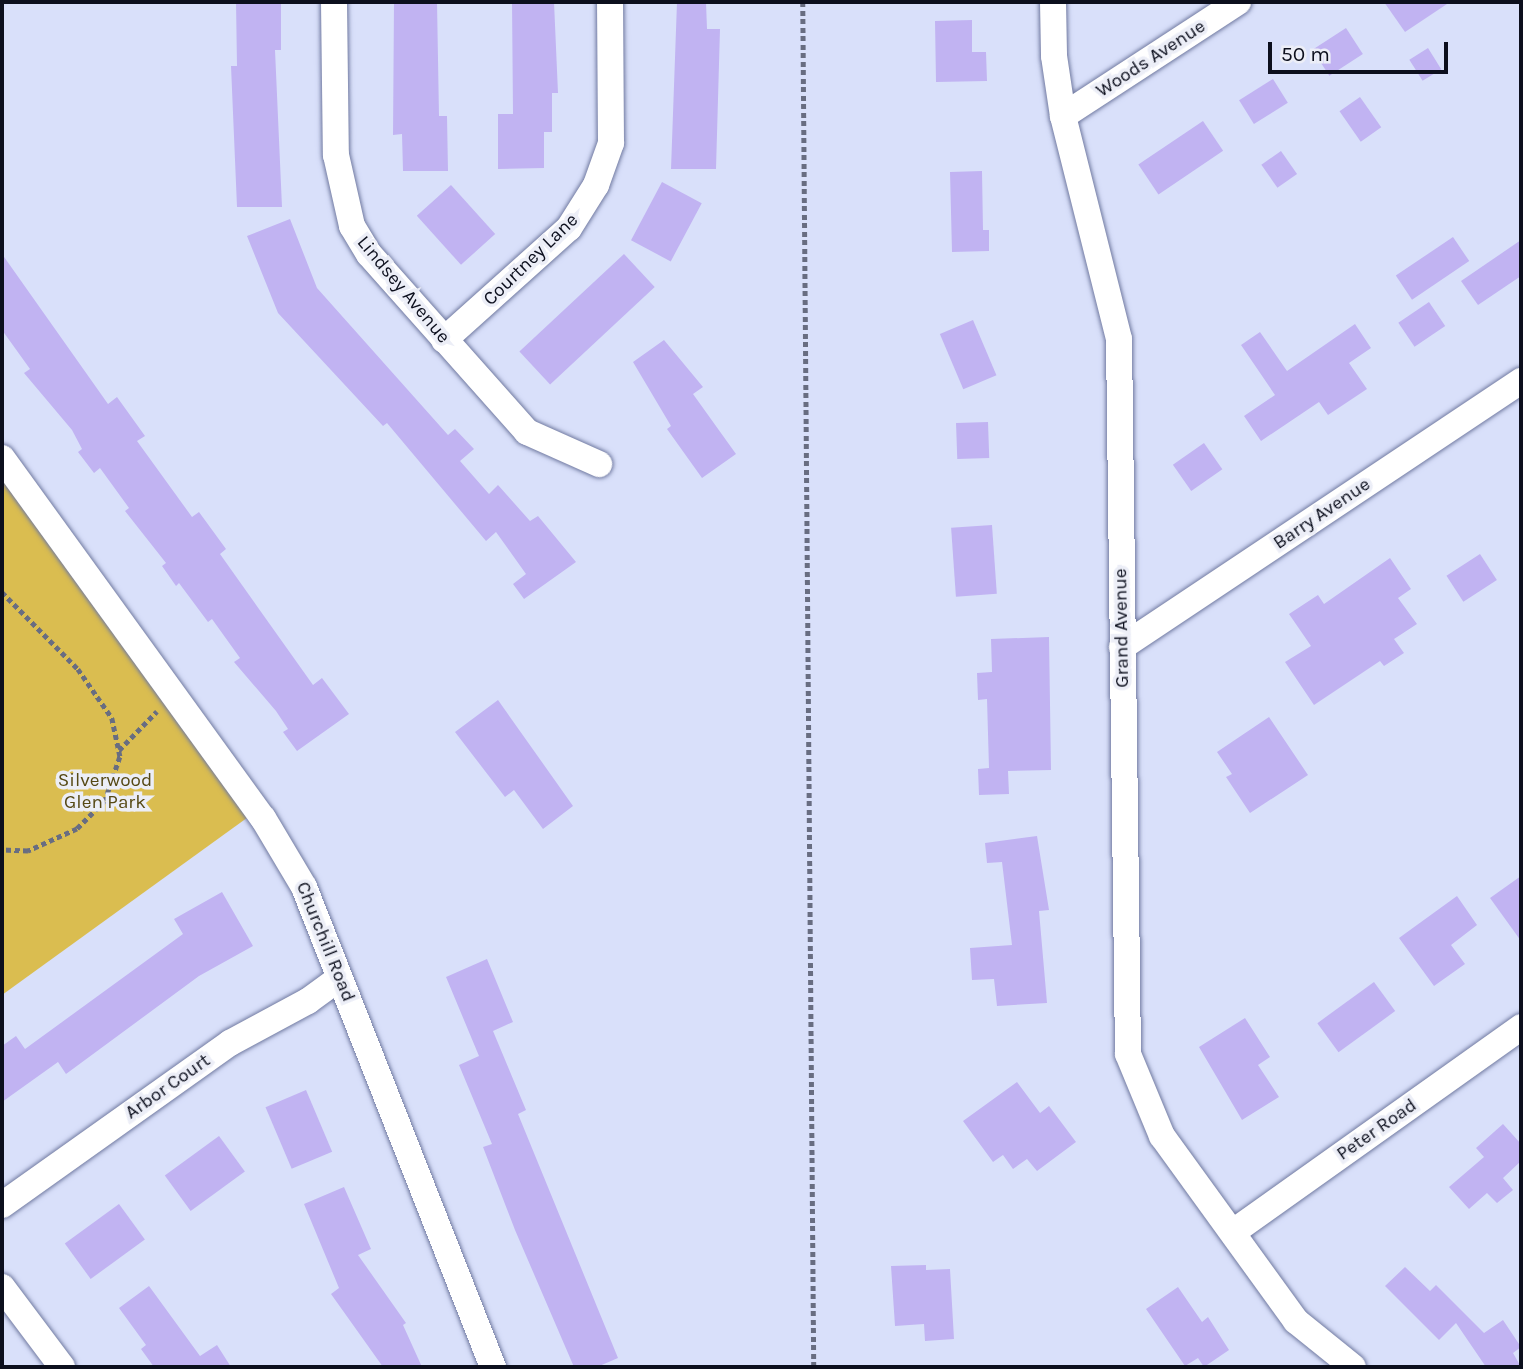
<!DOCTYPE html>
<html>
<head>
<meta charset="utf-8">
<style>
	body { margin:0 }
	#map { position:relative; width:1523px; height:1369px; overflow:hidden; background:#d9e0fa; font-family:Karla,sans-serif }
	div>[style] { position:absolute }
	.green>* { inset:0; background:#dabd50 }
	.building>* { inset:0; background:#c1b3f2; transform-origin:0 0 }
	.path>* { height:4.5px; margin-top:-2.25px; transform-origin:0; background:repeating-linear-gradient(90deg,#686d81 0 5px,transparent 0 8.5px) }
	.roads { filter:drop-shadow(0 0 2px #717aa1) drop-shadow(0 0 2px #717aa1) }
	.minor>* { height:26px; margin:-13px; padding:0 13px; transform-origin:13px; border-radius:13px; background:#fff }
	span { translate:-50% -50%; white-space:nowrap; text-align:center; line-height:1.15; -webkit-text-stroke:7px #eceef7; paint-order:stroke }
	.street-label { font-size:19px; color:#0c0f1d }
	.park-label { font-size:19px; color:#564915 }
	.frame { position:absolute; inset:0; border:4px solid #0c0f1d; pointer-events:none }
	.scale { position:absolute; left:1268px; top:42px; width:180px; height:32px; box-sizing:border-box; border:4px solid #0c0f1d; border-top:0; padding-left:9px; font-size:21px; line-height:24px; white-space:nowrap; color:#0c0f1d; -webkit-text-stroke:5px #eceef7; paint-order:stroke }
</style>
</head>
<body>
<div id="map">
	<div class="green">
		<div style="clip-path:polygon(2px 472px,251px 815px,2px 995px)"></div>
	</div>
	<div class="building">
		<div style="clip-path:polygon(236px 2px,281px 2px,281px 50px,275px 50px,282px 207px,237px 207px,231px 66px,237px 66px)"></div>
		<div style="clip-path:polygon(394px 2px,437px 2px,439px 116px,447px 116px,448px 171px,403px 171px,402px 134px,393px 135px)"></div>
		<div style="clip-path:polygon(512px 2px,554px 2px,558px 93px,552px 93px,552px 132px,544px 132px,544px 168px,498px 169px,498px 114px,513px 114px)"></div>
		<div style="clip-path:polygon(677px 2px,706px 2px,707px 29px,720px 29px,716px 169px,671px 169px)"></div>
		<div style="clip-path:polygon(1384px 2px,1450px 2px,1405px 32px)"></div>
		<div style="clip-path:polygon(972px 20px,972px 52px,986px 52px,987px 81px,936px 82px,935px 21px)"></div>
		<div style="left:1346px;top:28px;width:31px;height:40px;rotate:57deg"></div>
		<div style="left:1428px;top:48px;width:25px;height:22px;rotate:58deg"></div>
		<div style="left:1273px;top:79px;width:28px;height:40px;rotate:58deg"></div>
		<div style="left:1360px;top:97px;width:37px;height:25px;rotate:55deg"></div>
		<div style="left:1203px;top:121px;width:36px;height:78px;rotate:56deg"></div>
		<div style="left:1281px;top:151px;width:28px;height:24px;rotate:55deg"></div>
		<div style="clip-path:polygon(982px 171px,983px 230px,989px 230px,989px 251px,952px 252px,950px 172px)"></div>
		<div style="left:662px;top:182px;width:45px;height:66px;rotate:28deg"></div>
		<div style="left:451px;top:185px;width:66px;height:46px;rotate:48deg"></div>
		<div style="clip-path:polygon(290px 219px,317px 288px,448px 435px,455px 429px,474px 449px,460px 461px,489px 494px,498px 485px,530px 521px,538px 516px,576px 562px,524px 599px,513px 584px,526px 574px,496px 532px,486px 541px,387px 423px,383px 426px,278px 313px,247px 236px)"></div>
		<div style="left:1453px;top:237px;width:29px;height:69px;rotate:56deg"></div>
		<div style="clip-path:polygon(1521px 240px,1521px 276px,1478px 305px,1461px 281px)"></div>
		<div style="clip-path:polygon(2px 254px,108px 404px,117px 397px,145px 436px,137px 441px,192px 517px,199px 512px,226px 549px,220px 554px,313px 685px,322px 678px,349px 714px,297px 751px,283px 732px,288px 729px,276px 711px,234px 662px,240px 658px,212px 619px,208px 622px,179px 583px,176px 586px,162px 566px,166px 563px,125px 511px,129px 508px,100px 468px,94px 473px,78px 452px,82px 449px,72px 430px,24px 373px,30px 369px,2px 330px)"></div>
		<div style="left:624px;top:254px;width:45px;height:143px;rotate:47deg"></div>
		<div style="left:1429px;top:302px;width:29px;height:37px;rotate:56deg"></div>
		<div style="left:973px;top:320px;width:60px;height:36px;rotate:67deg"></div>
		<div style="clip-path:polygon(1355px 324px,1371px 348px,1349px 363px,1367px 389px,1328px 415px,1319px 402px,1261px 441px,1244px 416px,1275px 395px,1241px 345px,1260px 332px,1287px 371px)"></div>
		<div style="clip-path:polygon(664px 340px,703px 387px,693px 394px,736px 454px,702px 478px,667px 429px,671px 426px,633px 362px)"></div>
		<div style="left:988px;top:422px;width:36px;height:32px;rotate:88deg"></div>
		<div style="left:1204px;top:443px;width:32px;height:38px;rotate:55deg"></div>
		<div style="left:992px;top:525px;width:69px;height:41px;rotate:86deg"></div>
		<div style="left:1480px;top:554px;width:31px;height:40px;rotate:57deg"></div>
		<div style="clip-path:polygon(1390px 558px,1411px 589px,1398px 598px,1417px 624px,1394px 639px,1404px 653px,1384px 666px,1380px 661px,1314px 705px,1285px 662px,1311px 646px,1289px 614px,1318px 595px,1324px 604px)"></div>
		<div style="clip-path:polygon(1049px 637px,1051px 770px,1008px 771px,1009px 794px,979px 795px,978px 769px,989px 768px,987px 699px,978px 700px,977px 673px,992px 672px,991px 639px)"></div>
		<div style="clip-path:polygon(498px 700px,573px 806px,543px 829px,514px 790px,505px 797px,455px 732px)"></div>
		<div style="clip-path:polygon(1269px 717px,1308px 775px,1250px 813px,1226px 777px,1232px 774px,1217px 752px)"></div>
		<div style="clip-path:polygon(1037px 836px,1049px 910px,1039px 911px,1047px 1003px,997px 1006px,994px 979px,972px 980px,970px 948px,1012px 945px,1002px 862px,987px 863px,985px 843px)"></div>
		<div style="clip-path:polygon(1521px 876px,1521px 941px,1490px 898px)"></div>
		<div style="clip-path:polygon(222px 892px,253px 946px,199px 976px,66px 1074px,58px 1062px,2px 1102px,2px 1046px,16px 1036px,25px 1049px,183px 934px,174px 919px)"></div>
		<div style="clip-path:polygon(1457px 896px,1477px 925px,1451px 945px,1465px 964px,1434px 986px,1399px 938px)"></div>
		<div style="clip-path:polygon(487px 959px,513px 1022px,493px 1031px,526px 1110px,518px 1114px,618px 1358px,597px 1367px,574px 1367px,515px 1230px,483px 1147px,492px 1144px,459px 1065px,479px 1056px,446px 977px)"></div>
		<div style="left:1374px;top:982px;width:36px;height:70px;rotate:54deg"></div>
		<div style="clip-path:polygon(1245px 1018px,1270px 1057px,1258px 1065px,1279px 1097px,1242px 1120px,1199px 1047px)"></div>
		<div style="clip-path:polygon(1017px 1082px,1040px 1113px,1049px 1106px,1076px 1142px,1037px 1171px,1027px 1159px,1013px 1169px,1003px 1155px,993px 1162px,963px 1121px)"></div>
		<div style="left:306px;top:1090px;width:67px;height:44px;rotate:67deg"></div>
		<div style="clip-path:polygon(1503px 1124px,1521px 1144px,1521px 1161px,1503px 1178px,1513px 1190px,1497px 1203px,1487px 1193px,1469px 1209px,1449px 1187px,1484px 1157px,1476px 1148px)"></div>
		<div style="left:219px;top:1136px;width:44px;height:67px;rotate:54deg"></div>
		<div style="clip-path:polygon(344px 1187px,371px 1249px,358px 1255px,406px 1323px,403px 1325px,422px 1367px,383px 1367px,331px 1294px,339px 1288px,304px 1204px)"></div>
		<div style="left:119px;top:1204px;width:44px;height:67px;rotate:54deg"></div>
		<div style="clip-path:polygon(926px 1265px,926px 1270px,950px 1269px,954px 1339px,925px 1341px,924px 1324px,895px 1326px,891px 1266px)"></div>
		<div style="clip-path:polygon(1405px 1267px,1430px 1291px,1436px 1285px,1484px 1333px,1503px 1320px,1521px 1347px,1513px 1353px,1521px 1367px,1486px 1367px,1456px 1323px,1439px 1340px,1385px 1286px)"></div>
		<div style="clip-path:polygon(149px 1286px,200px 1356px,217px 1345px,231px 1367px,154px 1367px,141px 1349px,146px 1345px,119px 1308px)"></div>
		<div style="clip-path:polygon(1178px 1287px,1202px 1322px,1208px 1317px,1229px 1350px,1204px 1367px,1198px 1358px,1185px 1366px,1146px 1309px)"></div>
	</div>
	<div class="path">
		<div style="left:803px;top:2px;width:1365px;rotate:89.54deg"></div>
		<div style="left:2px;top:592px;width:108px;rotate:45.4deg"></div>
		<div style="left:78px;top:669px;width:60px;rotate:55.2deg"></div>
		<div style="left:112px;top:718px;width:40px;rotate:78deg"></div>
		<div style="left:120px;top:757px;width:46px;rotate:108.8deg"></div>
		<div style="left:105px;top:801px;width:40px;rotate:135deg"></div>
		<div style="left:77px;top:829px;width:54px;rotate:155.8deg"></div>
		<div style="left:28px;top:851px;width:26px;rotate:-178deg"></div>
		<div style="left:119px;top:750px;width:54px;rotate:-45.7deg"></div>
	</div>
	<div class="roads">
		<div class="minor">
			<div style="left:334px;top:2px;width:153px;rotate:89.3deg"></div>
			<div style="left:336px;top:155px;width:73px;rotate:77.3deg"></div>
			<div style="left:352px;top:226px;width:33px;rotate:59deg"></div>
			<div style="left:369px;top:254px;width:238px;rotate:48.4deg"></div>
			<div style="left:527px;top:432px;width:79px;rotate:24deg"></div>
			<div style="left:1053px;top:2px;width:54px;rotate:88.9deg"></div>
			<div style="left:1054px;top:56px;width:61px;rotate:81.5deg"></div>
			<div style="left:1063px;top:116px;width:230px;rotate:75.9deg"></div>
			<div style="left:1119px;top:339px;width:715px;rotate:89.28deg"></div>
			<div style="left:1128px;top:1054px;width:89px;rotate:67.5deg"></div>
			<div style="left:1162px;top:1136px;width:228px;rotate:54.1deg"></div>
			<div style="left:1296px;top:1321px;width:73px;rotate:38.9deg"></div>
			<div style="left:1063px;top:116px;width:209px;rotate:-33.1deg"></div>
			<div style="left:444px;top:340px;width:168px;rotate:-41.9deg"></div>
			<div style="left:569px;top:228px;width:51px;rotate:-57.9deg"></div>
			<div style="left:596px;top:185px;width:45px;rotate:-70.3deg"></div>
			<div style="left:611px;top:143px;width:141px;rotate:-90.4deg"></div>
			<div style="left:2px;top:458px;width:445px;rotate:54.1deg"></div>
			<div style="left:263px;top:818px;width:80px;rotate:59.3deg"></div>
			<div style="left:304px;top:887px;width:516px;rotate:68.51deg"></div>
			<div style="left:1122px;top:647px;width:480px;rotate:-33.7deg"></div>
			<div style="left:2px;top:1205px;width:280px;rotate:-35.4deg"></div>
			<div style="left:230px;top:1043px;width:89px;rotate:-28.3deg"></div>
			<div style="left:308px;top:1001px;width:39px;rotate:-36deg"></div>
			<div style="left:1233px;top:1232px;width:354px;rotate:-35.4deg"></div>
			<div style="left:2px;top:1287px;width:100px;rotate:53.1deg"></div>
		</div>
	</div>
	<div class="street-label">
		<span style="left:1151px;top:59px;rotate:-33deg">Woods Avenue</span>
		<span style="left:531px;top:260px;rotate:-44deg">Courtney Lane</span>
		<span style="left:403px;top:290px;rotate:50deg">Lindsey Avenue</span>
		<span style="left:1322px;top:514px;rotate:-34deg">Barry Avenue</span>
		<span style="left:1122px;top:628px;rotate:-91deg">Grand Avenue</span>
		<span style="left:325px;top:942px;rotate:68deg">Churchill Road</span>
		<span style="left:168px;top:1087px;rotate:-35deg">Arbor Court</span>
		<span style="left:1377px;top:1130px;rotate:-35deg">Peter Road</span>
	</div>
	<div class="park-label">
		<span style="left:105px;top:792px">Silverwood<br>Glen Park</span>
	</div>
	<div class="frame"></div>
	<div class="scale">50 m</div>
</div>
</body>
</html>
